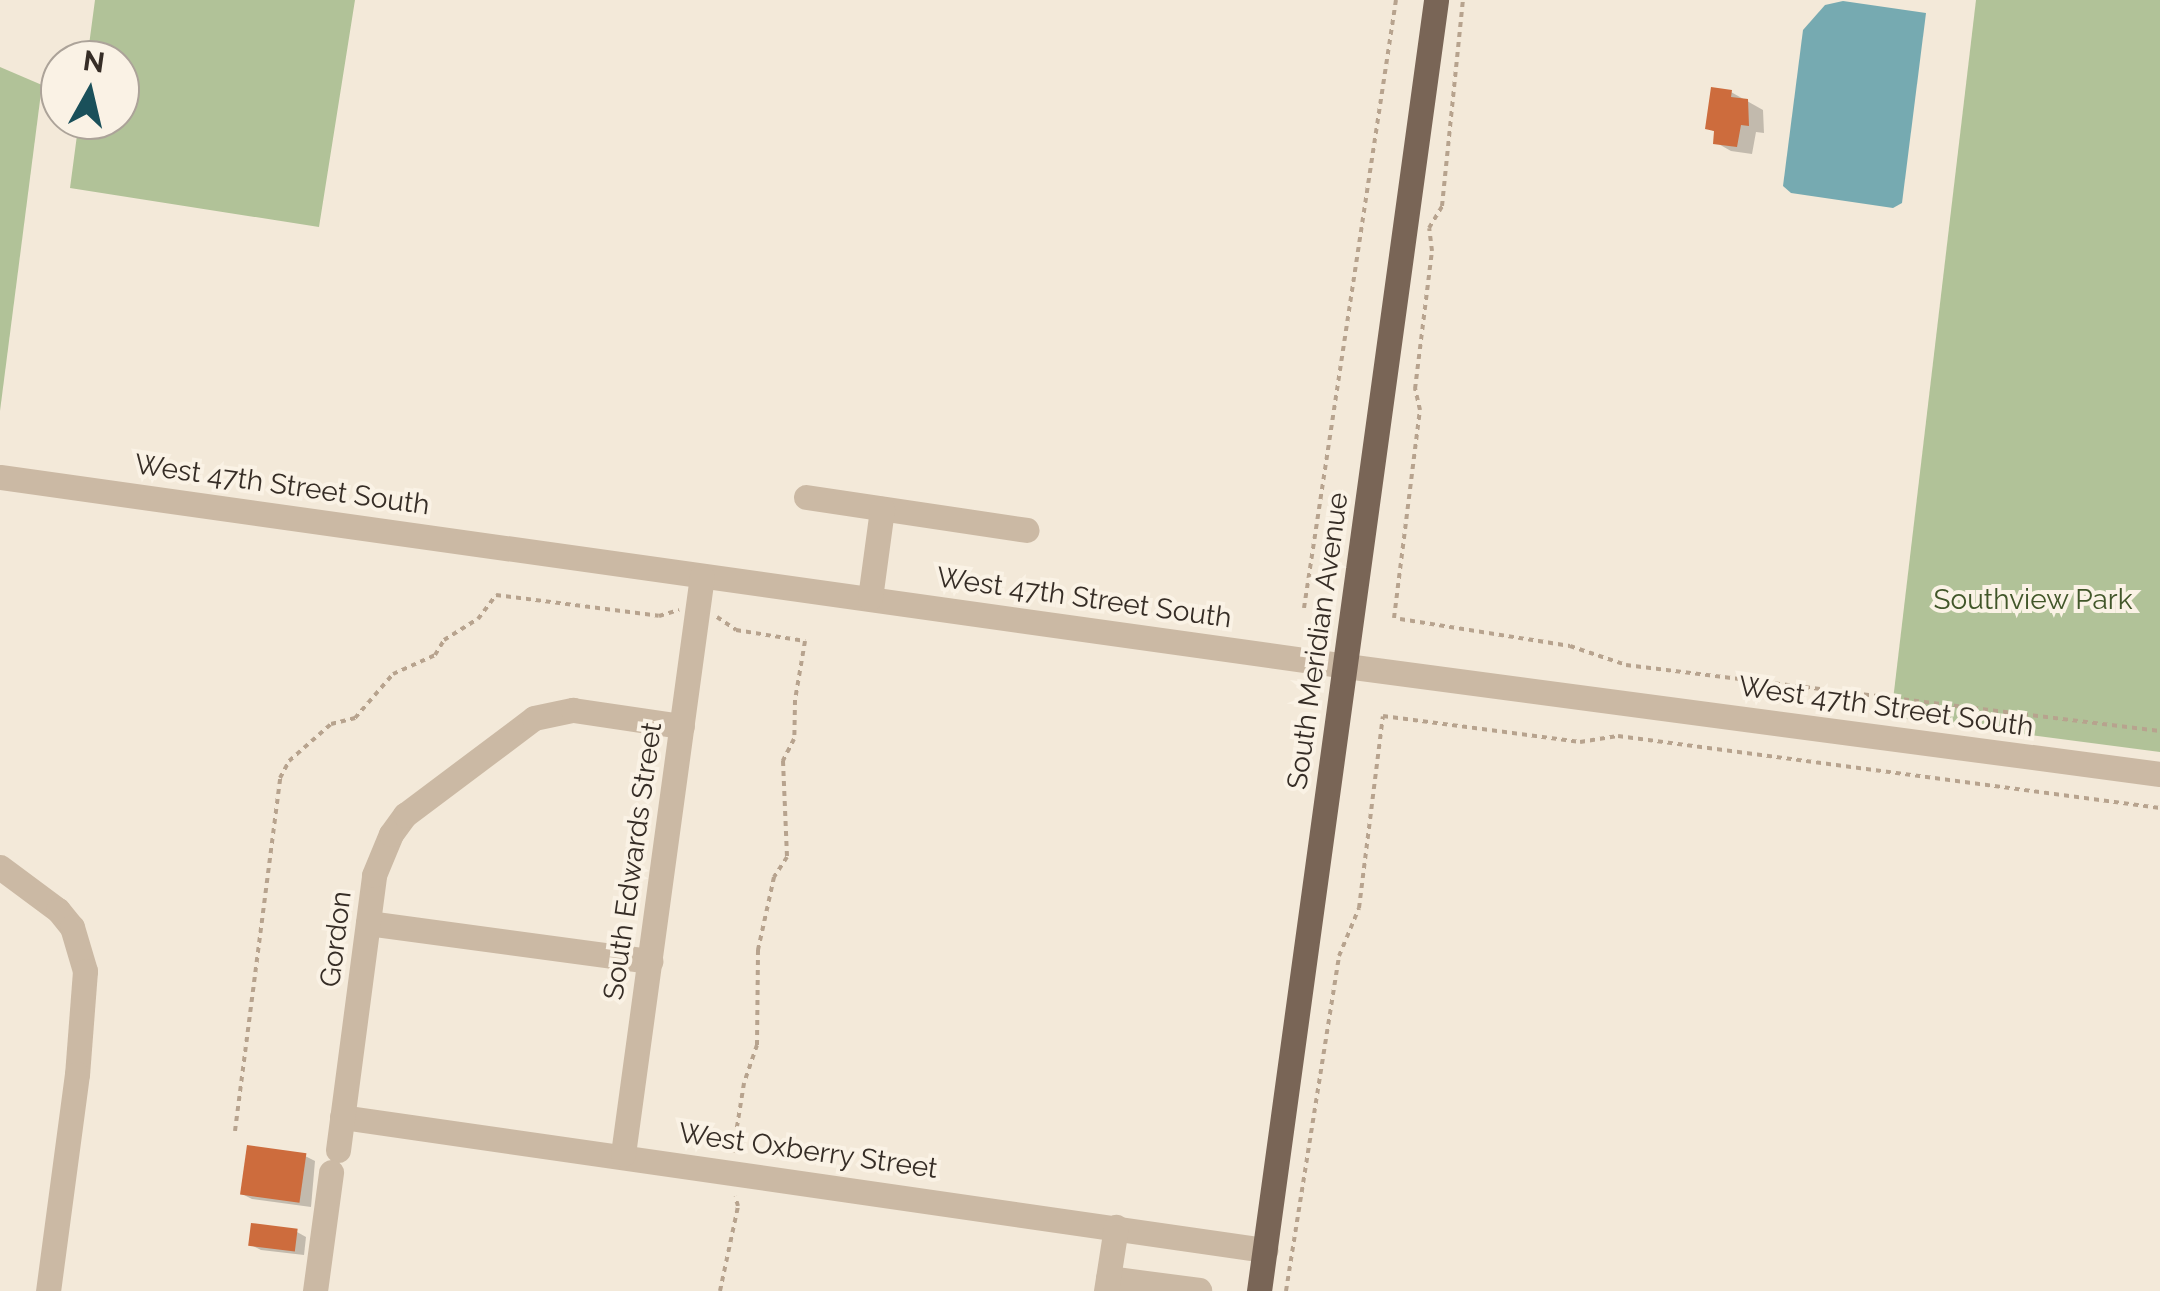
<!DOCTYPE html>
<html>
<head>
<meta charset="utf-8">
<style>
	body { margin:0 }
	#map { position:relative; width:2160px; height:1291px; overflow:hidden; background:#f3e9d9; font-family:Raleway,sans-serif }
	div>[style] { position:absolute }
	.green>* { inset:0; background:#b1c298 }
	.water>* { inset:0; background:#76aab1 }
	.shadow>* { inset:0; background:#0003 }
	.building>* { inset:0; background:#cd6c3d; transform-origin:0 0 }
	.path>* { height:4px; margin-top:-2px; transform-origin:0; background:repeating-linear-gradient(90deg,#b7a38e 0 5px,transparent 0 10px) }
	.minor>* { height:25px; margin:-12.5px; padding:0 12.5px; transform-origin:12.5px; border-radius:12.5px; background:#cbb9a4 }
	.major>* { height:25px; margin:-12.5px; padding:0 12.5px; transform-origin:12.5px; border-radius:12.5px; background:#796556 }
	span { translate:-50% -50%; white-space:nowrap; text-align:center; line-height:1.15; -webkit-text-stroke:8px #faf2e5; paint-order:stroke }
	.street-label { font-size:28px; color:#362d26 }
	.park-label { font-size:28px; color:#415629 }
	.north { position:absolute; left:40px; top:40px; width:100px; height:100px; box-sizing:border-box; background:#faf2e5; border:2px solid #aca399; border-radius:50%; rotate:8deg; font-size:28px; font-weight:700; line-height:40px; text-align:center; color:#362d26 }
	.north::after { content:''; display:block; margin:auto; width:35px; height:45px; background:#1a505a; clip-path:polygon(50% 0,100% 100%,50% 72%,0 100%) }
</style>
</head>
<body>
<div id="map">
	<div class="green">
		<div style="clip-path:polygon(95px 0,355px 0,319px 227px,70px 188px,79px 120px,120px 120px,120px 60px,87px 60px)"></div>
		<div style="clip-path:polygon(1976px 0,2160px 0,2160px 752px,1891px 717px)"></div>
		<div style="clip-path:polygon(0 67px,42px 85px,0 411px)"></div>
	</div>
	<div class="water">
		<div style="clip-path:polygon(1843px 1px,1926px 13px,1902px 203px,1893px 208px,1791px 193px,1783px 186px,1803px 30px,1825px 5px)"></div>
	</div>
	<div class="shadow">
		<div style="clip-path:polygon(1731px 92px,1763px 110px,1764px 133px,1756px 132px,1752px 154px,1731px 151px,1715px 142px,1717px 133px,1708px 128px)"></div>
		<div style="clip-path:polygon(305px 1156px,315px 1161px,311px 1207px,252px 1199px,242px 1194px)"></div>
		<div style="clip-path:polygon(297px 1232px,306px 1237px,304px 1255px,261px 1250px,251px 1245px)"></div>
	</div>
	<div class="building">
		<div style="clip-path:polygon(1711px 87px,1732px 90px,1731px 97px,1748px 99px,1749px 126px,1741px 125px,1737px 147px,1713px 144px,1714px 131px,1705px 129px)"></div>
		<div style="left:247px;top:1145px;width:60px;height:50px;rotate:8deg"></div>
		<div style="left:251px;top:1223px;width:47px;height:23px;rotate:7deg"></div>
	</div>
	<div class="path">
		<div style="left:1304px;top:608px;width:615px;rotate:-81.4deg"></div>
		<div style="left:717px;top:617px;width:23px;rotate:34deg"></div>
		<div style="left:736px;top:630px;width:70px;rotate:9.1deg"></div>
		<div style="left:805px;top:641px;width:60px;rotate:99.6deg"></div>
		<div style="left:795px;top:700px;width:39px;rotate:91deg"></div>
		<div style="left:794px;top:739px;width:25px;rotate:117deg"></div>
		<div style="left:783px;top:761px;width:96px;rotate:87.6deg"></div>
		<div style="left:787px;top:857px;width:24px;rotate:123deg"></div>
		<div style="left:774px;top:877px;width:75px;rotate:102.4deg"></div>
		<div style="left:758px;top:950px;width:95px;rotate:90.6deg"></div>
		<div style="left:757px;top:1045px;width:40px;rotate:108.9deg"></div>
		<div style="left:744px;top:1083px;width:70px;rotate:99.1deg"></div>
		<div style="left:1394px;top:618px;width:210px;rotate:-82.9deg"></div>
		<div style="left:1420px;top:410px;width:22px;rotate:-103deg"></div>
		<div style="left:1415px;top:389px;width:139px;rotate:-83deg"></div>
		<div style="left:1432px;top:251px;width:23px;rotate:-97deg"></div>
		<div style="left:1429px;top:228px;width:26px;rotate:-59deg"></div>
		<div style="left:1442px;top:206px;width:207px;rotate:-84.2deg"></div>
		<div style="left:1400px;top:619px;width:172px;rotate:9deg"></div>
		<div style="left:1570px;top:646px;width:59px;rotate:18.7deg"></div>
		<div style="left:1626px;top:665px;width:538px;rotate:7.05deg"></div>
		<div style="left:235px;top:1131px;width:356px;rotate:-82.7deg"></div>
		<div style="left:280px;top:778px;width:19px;rotate:-62deg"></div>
		<div style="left:289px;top:761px;width:56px;rotate:-41.4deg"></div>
		<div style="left:331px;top:724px;width:25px;rotate:-14deg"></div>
		<div style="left:355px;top:718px;width:58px;rotate:-49.2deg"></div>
		<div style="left:393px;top:674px;width:46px;rotate:-24.3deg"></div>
		<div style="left:435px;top:655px;width:17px;rotate:-59deg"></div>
		<div style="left:444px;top:640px;width:40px;rotate:-32deg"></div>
		<div style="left:478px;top:619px;width:30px;rotate:-53deg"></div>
		<div style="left:496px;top:595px;width:164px;rotate:7.3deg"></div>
		<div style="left:659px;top:616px;width:21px;rotate:-17deg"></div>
		<div style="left:720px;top:1291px;width:87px;rotate:-78deg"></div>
		<div style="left:738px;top:1206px;width:10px;rotate:-107deg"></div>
		<div style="left:1286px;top:1291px;width:339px;rotate:-81deg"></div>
		<div style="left:1339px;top:956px;width:52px;rotate:-67.4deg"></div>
		<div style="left:1359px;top:908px;width:193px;rotate:-82.9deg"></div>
		<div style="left:1383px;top:716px;width:199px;rotate:7.5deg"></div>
		<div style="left:1580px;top:742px;width:38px;rotate:-9deg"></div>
		<div style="left:1618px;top:736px;width:547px;rotate:7.57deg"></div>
	</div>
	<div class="minor">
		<div style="left:0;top:477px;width:1359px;rotate:7.99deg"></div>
		<div style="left:1346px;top:666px;width:821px;rotate:7.56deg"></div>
		<div style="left:806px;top:497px;width:223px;rotate:8.5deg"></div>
		<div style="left:870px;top:598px;width:90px;rotate:-82.3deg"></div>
		<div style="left:0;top:867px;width:72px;rotate:36.6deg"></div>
		<div style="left:58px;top:910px;width:22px;rotate:51deg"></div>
		<div style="left:72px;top:927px;width:46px;rotate:73.5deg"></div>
		<div style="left:85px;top:971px;width:103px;rotate:94.4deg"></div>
		<div style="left:77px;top:1074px;width:219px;rotate:97.6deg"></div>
		<div style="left:368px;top:923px;width:285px;rotate:7.7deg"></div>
		<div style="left:342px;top:1117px;width:933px;rotate:8.2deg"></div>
		<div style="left:338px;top:1150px;width:277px;rotate:-82.5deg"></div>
		<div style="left:374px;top:875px;width:44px;rotate:-67.5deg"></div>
		<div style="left:391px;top:834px;width:24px;rotate:-54deg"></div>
		<div style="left:405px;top:815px;width:161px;rotate:-36.9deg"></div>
		<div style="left:534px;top:718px;width:40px;rotate:-12deg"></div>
		<div style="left:573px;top:710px;width:110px;rotate:8.4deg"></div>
		<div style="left:623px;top:1154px;width:583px;rotate:-82.22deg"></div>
		<div style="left:1108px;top:1278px;width:92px;rotate:7.5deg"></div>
		<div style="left:315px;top:1291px;width:120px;rotate:-82.3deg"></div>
		<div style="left:1106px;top:1291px;width:65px;rotate:-81.1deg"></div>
	</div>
	<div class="major">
		<div style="left:1259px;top:1291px;width:1303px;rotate:-82.19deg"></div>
	</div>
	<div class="street-label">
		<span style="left:282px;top:485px;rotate:8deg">West 47th Street South</span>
		<span style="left:1084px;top:598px;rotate:8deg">West 47th Street South</span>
		<span style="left:1318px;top:641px;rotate:-82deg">South Meridian Avenue</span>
		<span style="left:1886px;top:707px;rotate:8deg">West 47th Street South</span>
		<span style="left:633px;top:861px;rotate:-82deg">South Edwards Street</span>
		<span style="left:336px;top:939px;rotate:-83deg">Gordon</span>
		<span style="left:808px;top:1151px;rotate:8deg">West Oxberry Street</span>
	</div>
	<div class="park-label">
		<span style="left:2033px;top:600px">Southview Park</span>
	</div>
	<div class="north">N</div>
</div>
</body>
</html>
